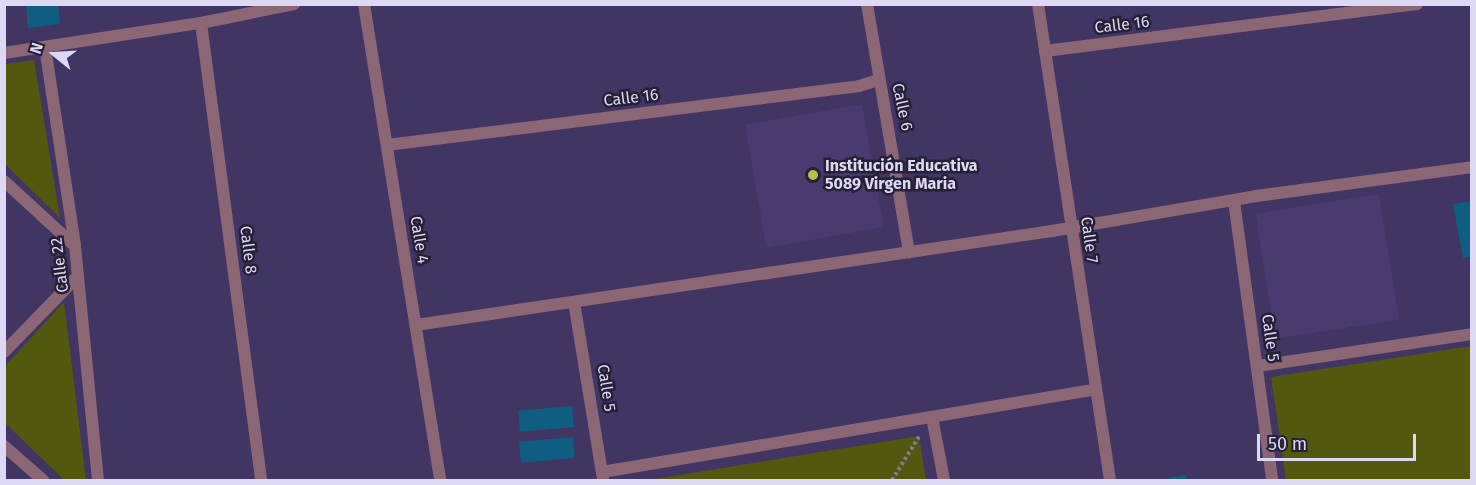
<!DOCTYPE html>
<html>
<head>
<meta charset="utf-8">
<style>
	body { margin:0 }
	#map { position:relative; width:1476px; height:485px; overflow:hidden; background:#413563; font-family:"Fira Sans",sans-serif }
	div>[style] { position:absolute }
	.built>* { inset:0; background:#493b70; transform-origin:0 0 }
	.green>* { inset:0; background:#52580d }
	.building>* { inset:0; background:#0f5e81; transform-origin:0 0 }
	.path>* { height:4px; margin-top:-2px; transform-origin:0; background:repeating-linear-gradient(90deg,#82799f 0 3px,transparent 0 6px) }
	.pedestrian>* { height:12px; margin:-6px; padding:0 6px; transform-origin:6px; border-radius:6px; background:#8b6775 }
	.minor>* { height:12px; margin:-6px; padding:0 6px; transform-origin:6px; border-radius:6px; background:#8b6775 }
	.dots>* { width:16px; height:16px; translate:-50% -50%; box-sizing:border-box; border:3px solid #262136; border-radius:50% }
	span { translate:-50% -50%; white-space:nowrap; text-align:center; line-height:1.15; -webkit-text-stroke:5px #262136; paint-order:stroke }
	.street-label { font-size:16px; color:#ddd8f4 }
	.poi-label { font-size:16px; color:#ddd8f4; font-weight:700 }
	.left { translate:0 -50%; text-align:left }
	.frame { position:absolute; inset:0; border:6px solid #ddd8f4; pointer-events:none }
	.north { position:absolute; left:24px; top:24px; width:60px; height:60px; -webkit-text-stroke:4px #262136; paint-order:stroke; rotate:288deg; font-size:16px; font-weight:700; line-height:24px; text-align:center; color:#ddd8f4 }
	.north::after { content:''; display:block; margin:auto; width:21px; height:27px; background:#ddd8f4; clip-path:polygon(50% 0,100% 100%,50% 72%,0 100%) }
	.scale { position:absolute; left:1257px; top:434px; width:159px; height:27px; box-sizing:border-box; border:3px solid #ddd8f4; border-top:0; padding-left:8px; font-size:18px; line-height:21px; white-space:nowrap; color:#ddd8f4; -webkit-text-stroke:4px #262136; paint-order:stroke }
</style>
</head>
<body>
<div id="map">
	<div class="built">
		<div style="left:862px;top:104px;width:125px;height:119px;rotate:80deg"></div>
		<div style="left:1379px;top:194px;width:127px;height:125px;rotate:81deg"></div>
	</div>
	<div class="green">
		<div style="clip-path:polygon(34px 60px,60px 218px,5px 164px,5px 64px)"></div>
		<div style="clip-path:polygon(64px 302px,86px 480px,64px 480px,5px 423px,5px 366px)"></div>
		<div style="clip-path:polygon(1471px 346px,1471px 480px,1286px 480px,1271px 377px)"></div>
		<div style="clip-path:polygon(919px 436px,926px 480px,649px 480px)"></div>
	</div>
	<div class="building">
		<div style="clip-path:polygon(26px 4px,58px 4px,60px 24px,28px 28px)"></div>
		<div style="clip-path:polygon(1472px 201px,1472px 256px,1463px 258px,1453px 204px)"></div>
		<div style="left:572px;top:406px;width:21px;height:54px;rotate:85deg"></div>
		<div style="left:573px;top:437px;width:21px;height:54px;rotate:85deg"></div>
		<div style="clip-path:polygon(1186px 475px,1187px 480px,1163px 480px,1163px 479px)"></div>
	</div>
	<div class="path">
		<div style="left:892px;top:480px;width:53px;rotate:-58.1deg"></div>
	</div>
	<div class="pedestrian">
		<div style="left:4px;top:352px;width:106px;rotate:-45.8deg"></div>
	</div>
	<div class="minor">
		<div style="left:364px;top:4px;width:482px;rotate:80.9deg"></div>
		<div style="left:867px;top:4px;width:252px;rotate:80.4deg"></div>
		<div style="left:1038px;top:4px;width:481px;rotate:81.4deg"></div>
		<div style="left:201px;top:23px;width:461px;rotate:82.5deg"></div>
		<div style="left:45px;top:47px;width:201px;rotate:81.4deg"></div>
		<div style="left:75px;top:246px;width:235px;rotate:84.4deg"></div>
		<div style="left:1045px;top:51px;width:375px;rotate:-7.2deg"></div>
		<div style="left:4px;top:53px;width:199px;rotate:-8.7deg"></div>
		<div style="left:201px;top:23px;width:95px;rotate:-11.5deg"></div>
		<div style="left:387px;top:145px;width:476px;rotate:-7.1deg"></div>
		<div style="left:859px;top:86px;width:21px;rotate:-17deg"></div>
		<div style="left:4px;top:181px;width:96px;rotate:42.5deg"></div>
		<div style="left:1234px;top:201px;width:282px;rotate:82.2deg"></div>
		<div style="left:574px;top:302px;width:180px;rotate:80.7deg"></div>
		<div style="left:416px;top:325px;width:643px;rotate:-8.41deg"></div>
		<div style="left:1052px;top:231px;width:207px;rotate:-9.7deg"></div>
		<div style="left:1256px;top:196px;width:218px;rotate:-7.6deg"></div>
		<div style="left:1258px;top:366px;width:216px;rotate:-8.5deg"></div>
		<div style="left:932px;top:417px;width:64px;rotate:79.2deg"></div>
		<div style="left:4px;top:446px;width:52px;rotate:41.1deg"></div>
		<div style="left:602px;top:472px;width:499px;rotate:-9.5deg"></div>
	</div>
	<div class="dots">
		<div style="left:813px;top:175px;background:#b6c148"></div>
	</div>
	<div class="street-label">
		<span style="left:1122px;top:25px;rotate:-7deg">Calle 16</span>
		<span style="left:631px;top:98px;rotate:-7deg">Calle 16</span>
		<span style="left:902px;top:107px;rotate:78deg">Calle 6</span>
		<span style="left:419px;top:240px;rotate:81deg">Calle 4</span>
		<span style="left:1089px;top:240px;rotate:82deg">Calle 7</span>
		<span style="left:248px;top:250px;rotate:83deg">Calle 8</span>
		<span style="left:60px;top:265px;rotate:-97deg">Calle 22</span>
		<span style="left:1270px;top:338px;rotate:82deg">Calle 5</span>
		<span style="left:606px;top:388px;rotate:81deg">Calle 5</span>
	</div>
	<div class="poi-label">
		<span class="left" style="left:825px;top:175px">Institución Educativa<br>5089 Virgen Maria</span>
	</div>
	<div class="frame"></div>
	<div class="north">N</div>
	<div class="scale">50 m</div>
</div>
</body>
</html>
